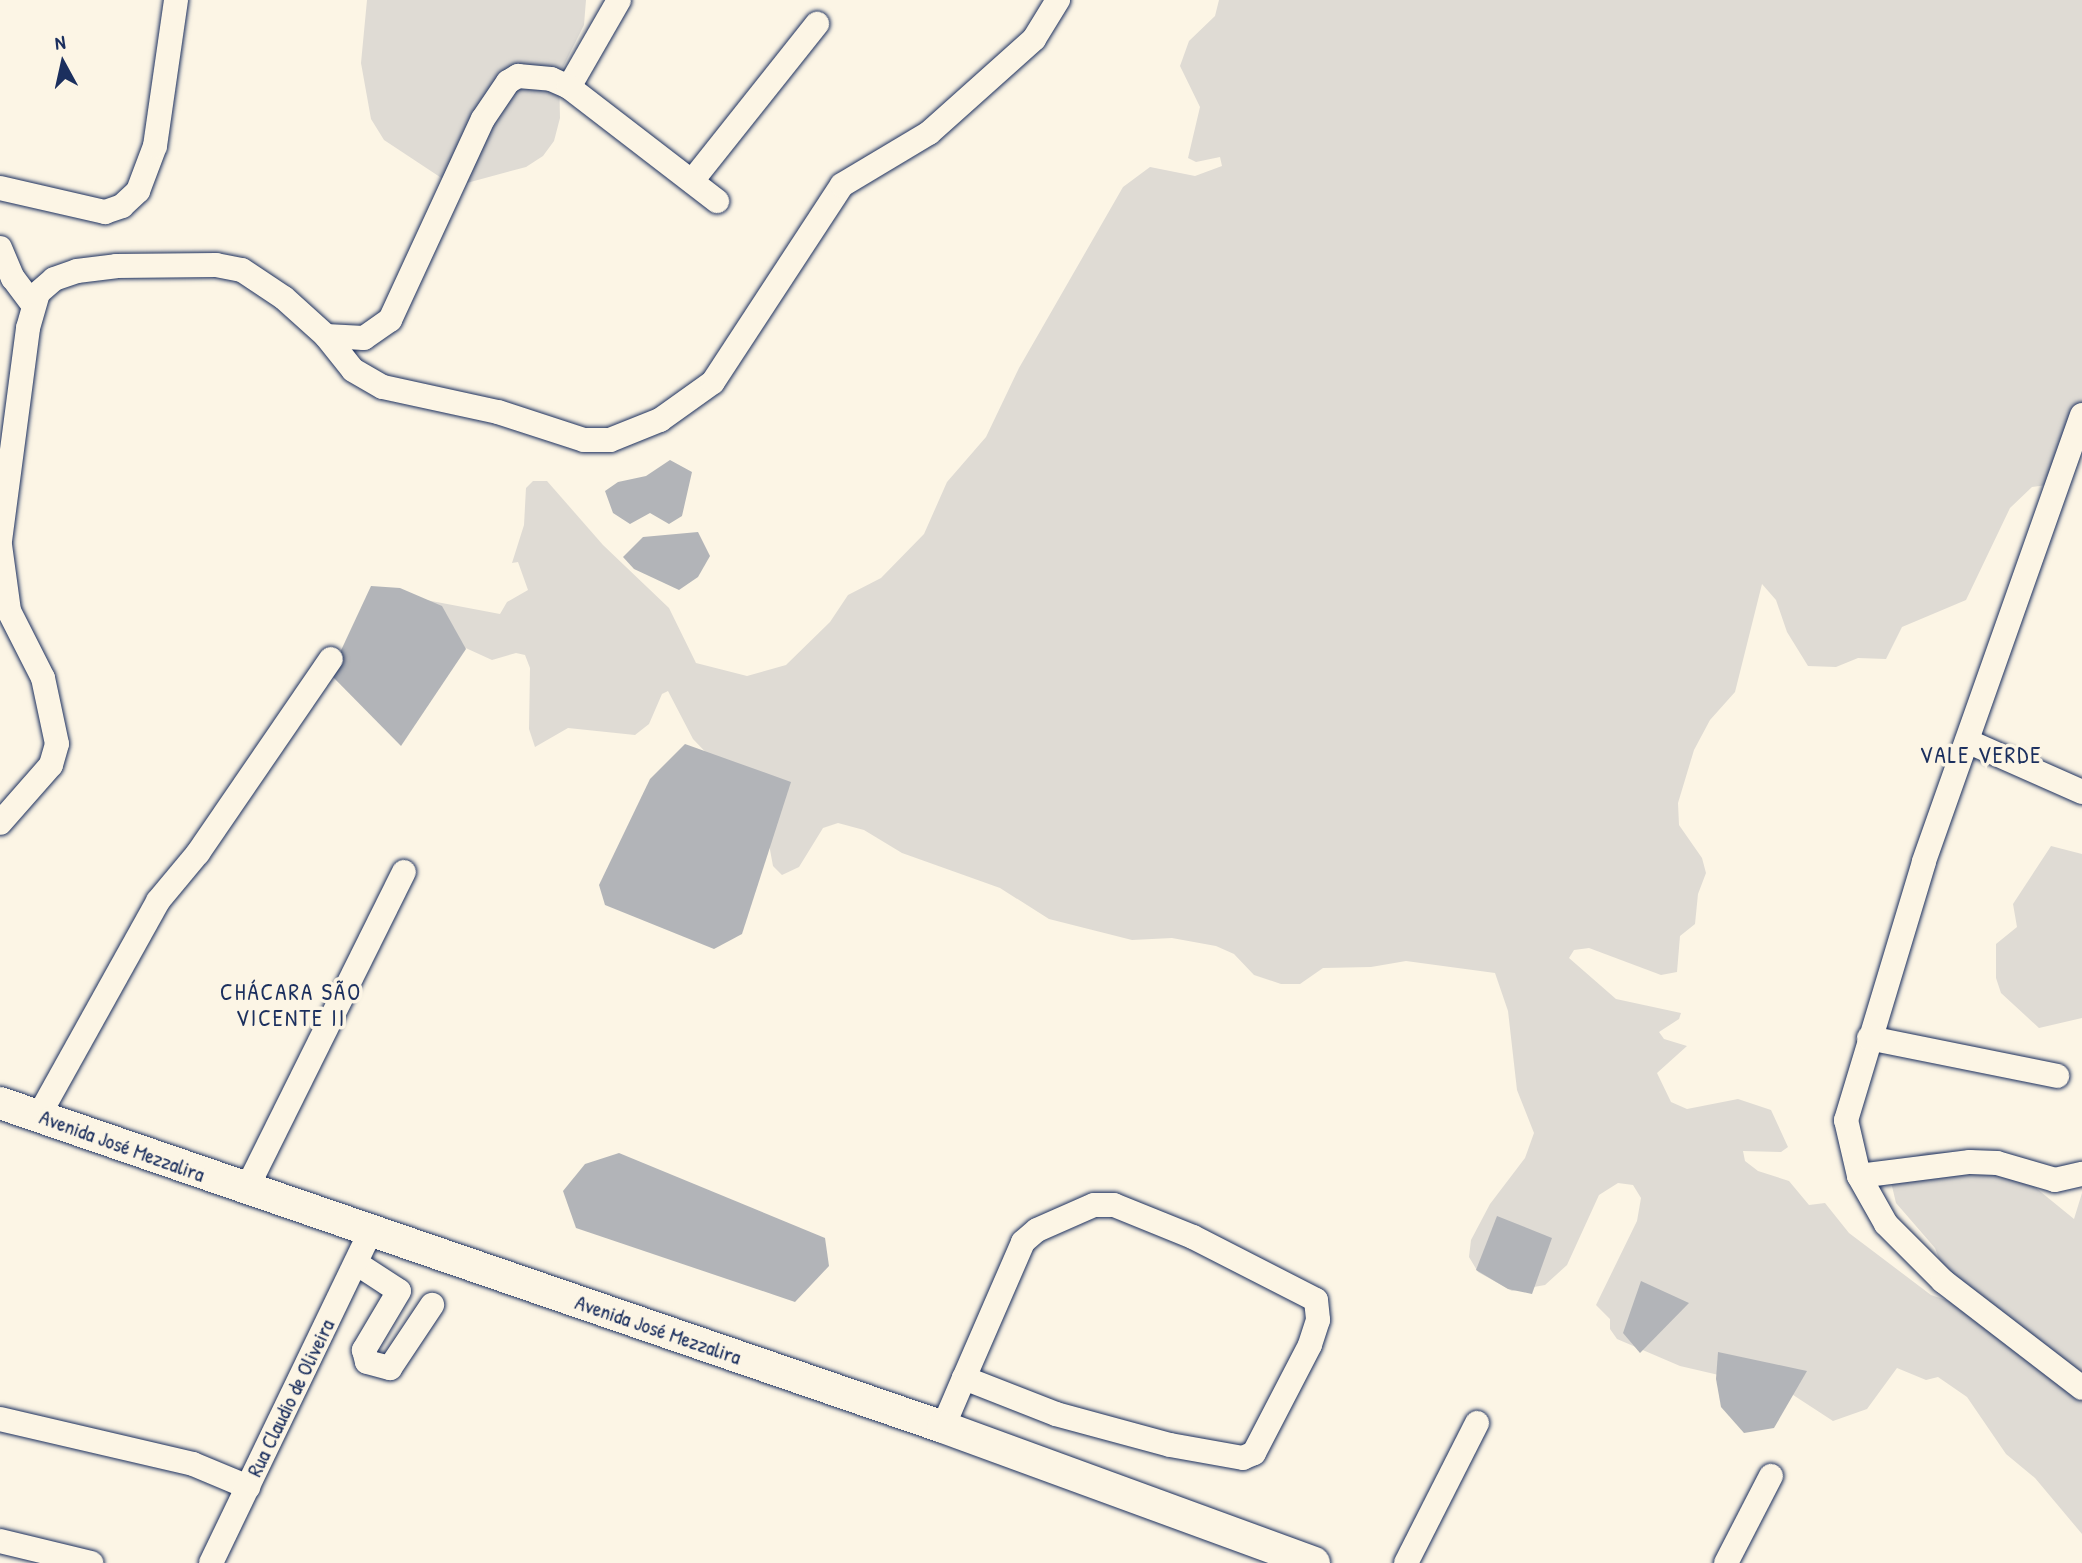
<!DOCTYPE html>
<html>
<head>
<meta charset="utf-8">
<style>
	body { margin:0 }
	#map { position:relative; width:2082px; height:1563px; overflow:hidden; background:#fcf5e5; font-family:"Patrick Hand",sans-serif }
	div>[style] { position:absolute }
	.green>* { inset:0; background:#dfdbd4 }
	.water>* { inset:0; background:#b2b4b8 }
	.roads { filter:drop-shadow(0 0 2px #1b2f5e) drop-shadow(0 0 2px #1b2f5e) }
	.minor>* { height:24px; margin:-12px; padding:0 12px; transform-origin:12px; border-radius:12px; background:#fcf5e5 }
	.major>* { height:32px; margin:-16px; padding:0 16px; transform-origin:16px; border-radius:16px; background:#fcf5e5 }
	span { translate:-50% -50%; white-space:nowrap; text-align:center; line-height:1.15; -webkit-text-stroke:7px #fcf5e5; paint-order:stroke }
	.street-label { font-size:21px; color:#1b2f5e }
	.neighbourhood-label { font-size:23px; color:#1b2f5e; letter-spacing:2px }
	.north { position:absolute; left:28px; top:28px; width:70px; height:70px; -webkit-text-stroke:5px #fcf5e5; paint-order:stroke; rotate:352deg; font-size:19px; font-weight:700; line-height:28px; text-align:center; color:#1b2f5e }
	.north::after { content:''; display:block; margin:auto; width:24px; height:32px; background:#1b2f5e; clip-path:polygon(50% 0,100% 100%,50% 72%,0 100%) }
</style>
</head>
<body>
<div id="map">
	<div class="green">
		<div style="clip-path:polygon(367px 0,586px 0,584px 25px,559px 75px,560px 118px,554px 141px,543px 156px,526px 167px,463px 184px,446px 181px,384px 140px,371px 119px,361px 63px)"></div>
		<div style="clip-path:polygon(1219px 0,2082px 0,2082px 419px,2062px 483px,2032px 487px,2010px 508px,1966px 600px,1902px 627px,1886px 659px,1858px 658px,1836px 667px,1808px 666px,1787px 632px,1776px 600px,1762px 584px,1735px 692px,1710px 720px,1694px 750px,1678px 803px,1679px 825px,1702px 858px,1706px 873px,1698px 894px,1695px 924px,1680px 936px,1677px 972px,1661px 975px,1589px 948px,1574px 950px,1569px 958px,1616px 999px,1681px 1013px,1679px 1019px,1659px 1032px,1664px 1039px,1687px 1046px,1657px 1073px,1671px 1102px,1687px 1109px,1738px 1099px,1771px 1110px,1788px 1147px,1781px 1152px,1743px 1151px,1745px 1161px,1758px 1171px,1789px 1181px,1809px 1205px,1825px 1203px,1849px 1233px,1931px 1295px,1949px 1301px,1959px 1294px,1963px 1280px,1949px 1285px,1935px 1248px,1896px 1203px,1891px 1182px,1896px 1163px,1927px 1152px,1955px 1152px,2020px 1175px,2074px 1219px,2082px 1193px,2082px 1534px,2035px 1478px,2006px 1454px,1967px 1397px,1938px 1377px,1926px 1380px,1897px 1368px,1867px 1409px,1833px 1421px,1787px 1391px,1680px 1366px,1617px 1339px,1610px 1329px,1610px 1319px,1596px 1305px,1637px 1221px,1641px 1198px,1633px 1185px,1618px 1183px,1599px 1195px,1567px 1265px,1545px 1285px,1512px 1291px,1478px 1272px,1469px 1257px,1471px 1240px,1490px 1204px,1525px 1158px,1534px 1133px,1517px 1090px,1508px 1011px,1495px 973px,1406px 961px,1371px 967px,1323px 968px,1300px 984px,1281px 984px,1254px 975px,1234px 954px,1216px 946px,1172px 938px,1132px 940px,1049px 919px,1000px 888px,902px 853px,864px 830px,838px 823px,823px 828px,799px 867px,782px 875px,773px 866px,763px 812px,693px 739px,668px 691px,662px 694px,649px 724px,635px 735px,568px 728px,535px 747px,529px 729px,530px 668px,525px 655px,516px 653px,492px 660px,446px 639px,426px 600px,500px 614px,507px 602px,528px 590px,518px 562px,512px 563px,524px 525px,526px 488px,533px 481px,547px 481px,603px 545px,669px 608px,696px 663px,747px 676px,786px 665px,830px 622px,848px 595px,881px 578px,924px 534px,947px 482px,986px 437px,1019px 368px,1123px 187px,1150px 167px,1195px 176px,1222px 166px,1220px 157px,1196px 162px,1188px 158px,1200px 107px,1180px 66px,1189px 41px,1215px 16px)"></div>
		<div style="clip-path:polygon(2051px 846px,2082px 854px,2082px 1018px,2039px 1028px,2001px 993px,1996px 978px,1996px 944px,2017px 927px,2013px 904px)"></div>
	</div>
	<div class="water">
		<div style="clip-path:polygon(670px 460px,692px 472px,682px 516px,669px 524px,650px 513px,630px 524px,613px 513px,605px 491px,618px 482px,646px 476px)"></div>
		<div style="clip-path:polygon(698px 532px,710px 556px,698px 577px,679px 590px,634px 569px,623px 557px,643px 537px)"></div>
		<div style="clip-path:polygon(371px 586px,400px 588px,442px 606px,466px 649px,401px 746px,330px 674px)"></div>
		<div style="clip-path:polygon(685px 744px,791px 782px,742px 934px,714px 949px,605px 905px,599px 885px,650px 779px)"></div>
		<div style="clip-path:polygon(619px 1153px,825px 1238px,829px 1266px,795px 1302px,576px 1228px,563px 1191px,585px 1164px)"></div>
		<div style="clip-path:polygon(1497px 1216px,1552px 1238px,1532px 1294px,1508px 1289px,1476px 1270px)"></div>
		<div style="clip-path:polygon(1641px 1281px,1689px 1303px,1640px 1353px,1623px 1333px)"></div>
		<div style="clip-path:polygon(1718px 1352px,1807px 1371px,1774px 1428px,1744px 1433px,1721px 1407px,1716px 1379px)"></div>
	</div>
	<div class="roads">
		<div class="minor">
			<div style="left:569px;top:87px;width:100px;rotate:-60.1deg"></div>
			<div style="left:692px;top:181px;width:201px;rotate:-51.5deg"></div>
			<div style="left:0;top:188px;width:108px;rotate:12.9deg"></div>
			<div style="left:105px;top:212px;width:18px;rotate:-19deg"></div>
			<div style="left:122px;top:206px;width:22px;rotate:-43deg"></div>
			<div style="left:138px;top:191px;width:48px;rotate:-69.3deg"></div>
			<div style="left:155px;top:146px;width:148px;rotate:-81.8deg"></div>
			<div style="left:0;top:248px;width:33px;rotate:67deg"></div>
			<div style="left:13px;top:278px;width:34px;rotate:53deg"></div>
			<div style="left:326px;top:336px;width:38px;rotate:3deg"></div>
			<div style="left:364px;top:338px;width:32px;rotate:-35deg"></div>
			<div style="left:390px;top:320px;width:221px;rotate:-65.2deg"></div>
			<div style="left:483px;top:119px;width:45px;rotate:-56deg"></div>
			<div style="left:508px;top:82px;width:12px;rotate:-31deg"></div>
			<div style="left:518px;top:76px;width:33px;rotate:5deg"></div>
			<div style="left:551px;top:79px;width:20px;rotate:24deg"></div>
			<div style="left:569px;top:87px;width:187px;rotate:37.6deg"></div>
			<div style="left:2082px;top:415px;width:474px;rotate:109.5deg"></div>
			<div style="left:1924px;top:862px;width:270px;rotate:106.8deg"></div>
			<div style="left:1846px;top:1120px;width:57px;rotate:76.9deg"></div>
			<div style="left:1859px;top:1176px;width:55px;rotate:60.6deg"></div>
			<div style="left:1886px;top:1224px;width:81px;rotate:45deg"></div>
			<div style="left:1943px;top:1281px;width:175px;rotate:37.6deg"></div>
			<div style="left:0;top:541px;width:215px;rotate:-82.5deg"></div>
			<div style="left:28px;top:328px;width:36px;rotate:-74deg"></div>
			<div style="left:38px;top:293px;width:21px;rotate:-41deg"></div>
			<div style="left:54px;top:279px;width:24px;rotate:-19deg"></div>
			<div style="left:77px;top:271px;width:39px;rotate:-7deg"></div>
			<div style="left:116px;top:266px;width:100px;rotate:-0.6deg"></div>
			<div style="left:216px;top:265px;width:26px;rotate:11deg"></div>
			<div style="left:242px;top:270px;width:50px;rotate:33.7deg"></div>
			<div style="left:284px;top:298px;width:57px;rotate:42.1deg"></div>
			<div style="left:326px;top:336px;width:43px;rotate:51.5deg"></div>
			<div style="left:353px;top:370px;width:34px;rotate:30deg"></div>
			<div style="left:383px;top:387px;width:118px;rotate:12.3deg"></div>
			<div style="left:498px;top:412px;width:90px;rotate:18deg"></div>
			<div style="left:584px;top:440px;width:26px"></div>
			<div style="left:610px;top:440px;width:54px;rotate:-21.8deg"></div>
			<div style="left:660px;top:420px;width:65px;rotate:-35.6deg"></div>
			<div style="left:713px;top:382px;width:235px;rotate:-56.8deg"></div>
			<div style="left:842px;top:185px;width:101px;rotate:-30.9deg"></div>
			<div style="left:929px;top:133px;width:141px;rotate:-41.8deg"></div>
			<div style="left:1034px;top:39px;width:46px;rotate:-58.4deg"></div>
			<div style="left:0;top:545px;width:67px;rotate:82.2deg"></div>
			<div style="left:9px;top:611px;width:75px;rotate:63.1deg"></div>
			<div style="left:43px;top:678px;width:67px;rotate:78deg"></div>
			<div style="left:57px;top:744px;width:22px;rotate:106deg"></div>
			<div style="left:51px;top:765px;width:77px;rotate:131.3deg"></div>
			<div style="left:1967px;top:741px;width:126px;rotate:23.9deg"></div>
			<div style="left:1869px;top:1038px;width:192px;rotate:11.4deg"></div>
			<div style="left:38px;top:1117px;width:247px;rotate:-60.9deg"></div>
			<div style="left:158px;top:901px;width:62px;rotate:-50.2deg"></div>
			<div style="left:198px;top:853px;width:235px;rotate:-55.6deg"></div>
			<div style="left:1859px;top:1176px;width:112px;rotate:-7.2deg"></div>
			<div style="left:1970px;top:1162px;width:27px;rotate:2deg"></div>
			<div style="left:1997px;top:1163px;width:60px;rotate:16.3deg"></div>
			<div style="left:2055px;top:1180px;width:28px;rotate:-13deg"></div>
			<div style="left:246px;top:1190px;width:355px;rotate:-63.6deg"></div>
			<div style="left:356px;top:1263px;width:51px;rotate:33.1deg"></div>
			<div style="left:399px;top:1291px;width:69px;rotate:120.7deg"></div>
			<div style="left:364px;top:1350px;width:12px;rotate:76deg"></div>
			<div style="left:367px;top:1362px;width:24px;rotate:15deg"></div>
			<div style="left:390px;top:1368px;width:76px;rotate:-56.3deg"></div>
			<div style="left:0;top:1419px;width:198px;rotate:13.1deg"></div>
			<div style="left:193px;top:1464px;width:60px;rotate:22.7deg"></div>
			<div style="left:943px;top:1427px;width:53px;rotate:-66.8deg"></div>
			<div style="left:964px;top:1378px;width:148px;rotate:-66.5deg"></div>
			<div style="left:1023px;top:1242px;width:18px;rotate:-41deg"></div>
			<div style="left:1037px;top:1230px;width:62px;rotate:-23.7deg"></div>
			<div style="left:1094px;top:1205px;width:20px"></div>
			<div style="left:1114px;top:1205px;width:85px;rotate:22.1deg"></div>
			<div style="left:1193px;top:1237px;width:138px;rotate:27.1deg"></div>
			<div style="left:1316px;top:1300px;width:20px;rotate:84deg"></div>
			<div style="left:1318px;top:1320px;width:26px;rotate:108deg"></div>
			<div style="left:1310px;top:1345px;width:122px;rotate:117.4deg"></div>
			<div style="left:1254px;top:1453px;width:12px;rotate:156deg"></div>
			<div style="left:1243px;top:1458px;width:74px;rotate:-169.9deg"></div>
			<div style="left:1170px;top:1445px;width:118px;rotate:-164.8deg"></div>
			<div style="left:1056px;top:1414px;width:99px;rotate:-158.6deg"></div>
			<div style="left:0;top:1541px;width:94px;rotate:13.6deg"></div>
			<div style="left:211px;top:1563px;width:366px;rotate:-64.3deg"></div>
			<div style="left:1406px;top:1563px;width:157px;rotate:-63.1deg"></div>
			<div style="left:1726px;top:1563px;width:98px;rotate:-62.7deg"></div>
		</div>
		<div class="major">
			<div style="left:0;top:1103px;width:997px;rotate:18.96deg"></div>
			<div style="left:943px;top:1427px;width:395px;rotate:20.1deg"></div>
		</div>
	</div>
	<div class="street-label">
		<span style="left:122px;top:1146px;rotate:20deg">Avenida José Mezzalira</span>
		<span style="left:658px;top:1330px;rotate:19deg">Avenida José Mezzalira</span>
		<span style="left:291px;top:1398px;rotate:-64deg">Rua Claudio de Oliveira</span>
	</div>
	<div class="neighbourhood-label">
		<span style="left:1981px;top:755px">VALE VERDE</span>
		<span style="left:291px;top:1005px">CHÁCARA SÃO<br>VICENTE II</span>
	</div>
	<div class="north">N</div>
</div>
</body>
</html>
